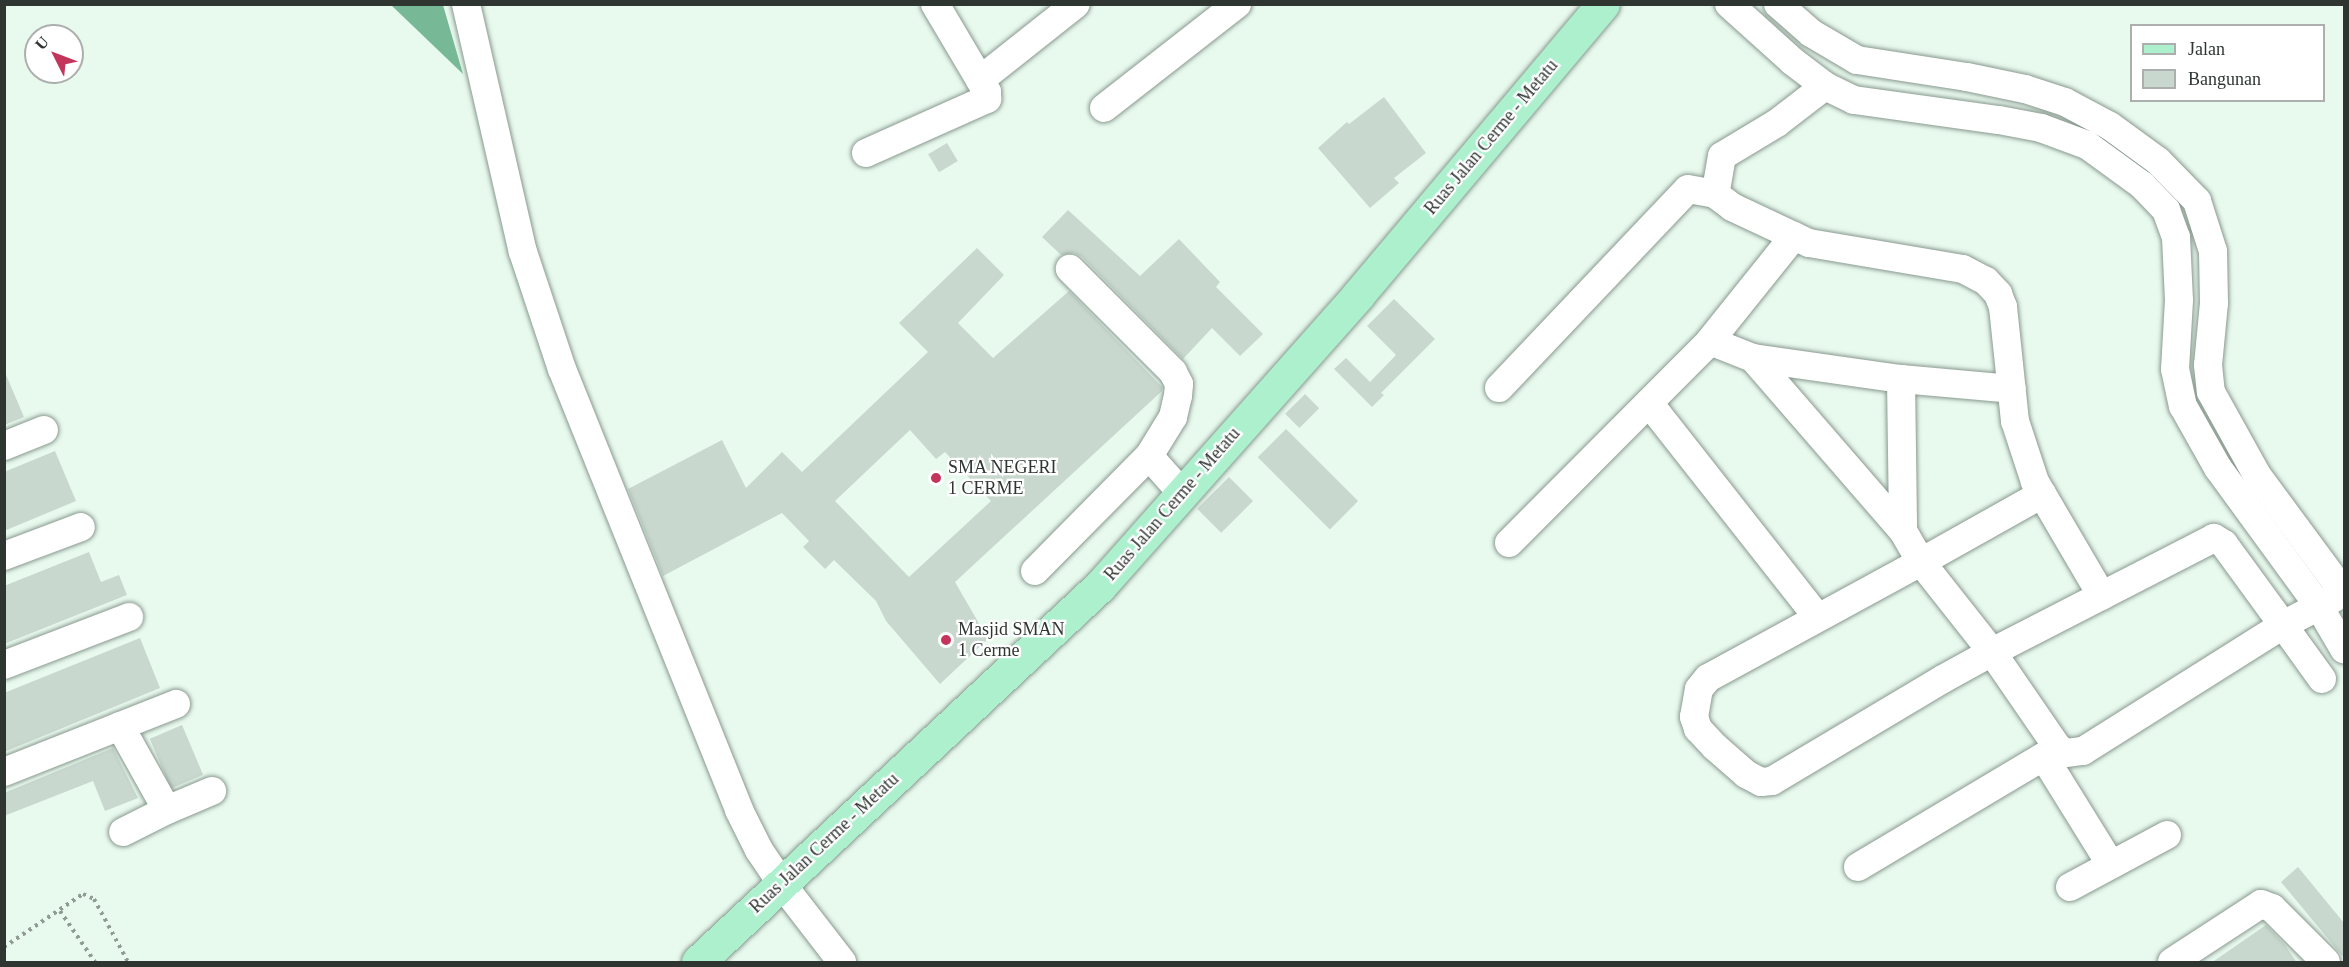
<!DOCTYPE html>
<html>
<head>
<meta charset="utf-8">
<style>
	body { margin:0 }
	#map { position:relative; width:2349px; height:967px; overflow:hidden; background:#e8f9ee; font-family:Georgia,serif }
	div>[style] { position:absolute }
	.water>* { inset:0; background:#77b996 }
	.building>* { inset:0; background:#c8d8ce; transform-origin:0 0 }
	.path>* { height:4px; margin-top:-2px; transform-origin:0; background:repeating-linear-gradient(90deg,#8f9b94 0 3px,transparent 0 7.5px) }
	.roads { filter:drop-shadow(0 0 2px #89998f) drop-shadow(0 0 2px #89998f) }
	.minor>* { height:28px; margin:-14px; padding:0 14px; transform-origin:14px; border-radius:14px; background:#fff }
	.major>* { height:33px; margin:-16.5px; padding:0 16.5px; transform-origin:16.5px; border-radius:16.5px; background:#acf0ce }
	.dots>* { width:16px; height:16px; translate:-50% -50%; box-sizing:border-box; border:3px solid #fff; border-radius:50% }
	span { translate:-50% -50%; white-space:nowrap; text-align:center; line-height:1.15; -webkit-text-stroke:4.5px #fff; paint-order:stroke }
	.street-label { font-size:18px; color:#2f3632 }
	.poi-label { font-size:18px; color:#2f3632 }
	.left { translate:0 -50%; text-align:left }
	.frame { position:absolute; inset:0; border:6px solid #2f3632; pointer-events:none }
	.legend { position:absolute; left:2130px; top:24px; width:195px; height:78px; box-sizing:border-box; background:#fff; border:2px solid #acafad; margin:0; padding:8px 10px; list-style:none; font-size:18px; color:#2f3632 }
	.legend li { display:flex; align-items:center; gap:12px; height:30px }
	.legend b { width:30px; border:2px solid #acafad }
	.north { position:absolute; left:24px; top:24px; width:60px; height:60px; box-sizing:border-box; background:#fff; border:2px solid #acafad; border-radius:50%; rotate:312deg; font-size:16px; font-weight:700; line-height:24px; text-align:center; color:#2f3632 }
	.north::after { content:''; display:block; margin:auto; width:21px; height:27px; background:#c4355b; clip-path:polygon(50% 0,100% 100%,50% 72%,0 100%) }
</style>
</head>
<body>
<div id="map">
	<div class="water">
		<div style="clip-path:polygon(391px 5px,443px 5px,463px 74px)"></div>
	</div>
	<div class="building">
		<div style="clip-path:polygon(1384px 97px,1426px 153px,1394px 178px,1399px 183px,1370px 208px,1318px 148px,1347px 122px,1349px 124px)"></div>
		<div style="left:947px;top:143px;width:21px;height:22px;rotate:59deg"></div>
		<div style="clip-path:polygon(1068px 210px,1140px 276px,1179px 239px,1220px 282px,1216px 287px,1263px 334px,1240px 356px,1212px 328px,1183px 359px,1082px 257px,1074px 253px,1061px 255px,1042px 237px)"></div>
		<div style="clip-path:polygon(evenodd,977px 248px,1004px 275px,958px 323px,993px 358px,1069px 291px,1162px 387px,1162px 391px,955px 582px,988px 639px,940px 684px,886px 621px,876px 601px,834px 560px,825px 569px,803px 547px,809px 541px,782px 513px,663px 576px,628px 489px,722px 440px,746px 488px,782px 452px,802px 472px,928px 352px,899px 323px,977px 248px,910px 430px,936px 459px,945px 452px,991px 501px,909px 577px,835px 501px,910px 430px)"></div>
		<div style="clip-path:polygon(1394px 299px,1435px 339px,1381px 393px,1384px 395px,1372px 407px,1334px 369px,1346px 358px,1370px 382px,1396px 355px,1367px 326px)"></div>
		<div style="clip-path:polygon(4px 370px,24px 417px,4px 425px)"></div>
		<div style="left:1305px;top:394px;width:20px;height:28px;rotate:45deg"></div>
		<div style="left:1286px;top:429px;width:102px;height:40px;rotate:45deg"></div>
		<div style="clip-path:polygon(55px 451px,76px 501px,4px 531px,4px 472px)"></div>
		<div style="left:1229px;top:477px;width:34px;height:45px;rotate:45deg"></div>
		<div style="clip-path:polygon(89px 552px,101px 582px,119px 575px,127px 595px,4px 644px,4px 586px)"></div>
		<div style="clip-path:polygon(140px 638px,160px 688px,4px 752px,4px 693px)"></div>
		<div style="left:182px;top:725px;width:54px;height:35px;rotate:67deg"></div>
		<div style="clip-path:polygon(113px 748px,138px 798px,105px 811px,93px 781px,4px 816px,4px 793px)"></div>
		<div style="clip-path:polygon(2298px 867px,2344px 923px,2344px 958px,2281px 882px)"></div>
		<div style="clip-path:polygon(2266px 925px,2285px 945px,2297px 963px,2211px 963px)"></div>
	</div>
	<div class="path">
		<div style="left:60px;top:911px;width:62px;rotate:55.5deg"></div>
		<div style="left:4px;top:947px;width:95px;rotate:-33.9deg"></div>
		<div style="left:83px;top:894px;width:12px;rotate:24deg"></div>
		<div style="left:94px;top:899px;width:72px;rotate:61.6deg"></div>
	</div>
	<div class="roads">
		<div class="minor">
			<div style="left:466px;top:4px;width:254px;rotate:77.1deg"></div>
			<div style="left:523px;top:252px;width:123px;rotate:71.6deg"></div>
			<div style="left:562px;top:369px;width:475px;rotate:68.1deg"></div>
			<div style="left:739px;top:810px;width:45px;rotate:63.4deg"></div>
			<div style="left:759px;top:850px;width:40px;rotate:56deg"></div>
			<div style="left:781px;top:883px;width:100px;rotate:52.3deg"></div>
			<div style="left:935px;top:4px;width:88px;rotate:59.4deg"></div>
			<div style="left:980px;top:80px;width:122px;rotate:-38.4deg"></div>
			<div style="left:1729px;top:4px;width:85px;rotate:42.1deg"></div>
			<div style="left:1792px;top:61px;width:41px;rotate:37.1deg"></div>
			<div style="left:1825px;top:86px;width:32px;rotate:26deg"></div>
			<div style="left:1854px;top:100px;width:146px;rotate:7.9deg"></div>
			<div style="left:1999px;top:120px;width:43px;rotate:10.8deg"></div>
			<div style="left:2041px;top:128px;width:49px;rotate:20.3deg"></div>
			<div style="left:2087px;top:145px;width:68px;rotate:36deg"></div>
			<div style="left:2142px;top:185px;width:35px;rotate:46deg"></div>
			<div style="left:2166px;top:210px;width:29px;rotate:70deg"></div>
			<div style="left:2176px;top:237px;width:63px;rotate:87.3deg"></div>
			<div style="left:2179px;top:300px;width:69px;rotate:93.3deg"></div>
			<div style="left:2175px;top:369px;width:38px;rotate:78deg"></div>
			<div style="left:2183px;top:406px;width:71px;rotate:60.6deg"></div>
			<div style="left:2218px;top:468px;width:173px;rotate:53.9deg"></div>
			<div style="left:2320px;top:608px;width:48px;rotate:59.7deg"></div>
			<div style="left:1778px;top:4px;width:44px;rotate:41.3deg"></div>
			<div style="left:1811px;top:33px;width:53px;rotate:30.4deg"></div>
			<div style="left:1857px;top:60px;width:111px;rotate:8.8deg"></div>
			<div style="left:1967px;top:77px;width:59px;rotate:11.7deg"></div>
			<div style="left:2025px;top:89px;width:42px;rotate:18deg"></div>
			<div style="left:2065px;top:102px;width:51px;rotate:28.1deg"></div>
			<div style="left:2110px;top:126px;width:59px;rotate:36.1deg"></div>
			<div style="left:2158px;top:161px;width:56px;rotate:45.7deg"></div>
			<div style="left:2197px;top:201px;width:52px;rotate:72.3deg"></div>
			<div style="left:2213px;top:251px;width:52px;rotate:88.9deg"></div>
			<div style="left:2214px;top:303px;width:62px;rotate:95.5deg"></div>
			<div style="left:2208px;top:365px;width:27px;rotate:84deg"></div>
			<div style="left:2211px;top:392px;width:95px;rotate:61deg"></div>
			<div style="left:2257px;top:475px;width:147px;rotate:53.6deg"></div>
			<div style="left:1825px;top:86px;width:61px;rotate:142.4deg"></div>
			<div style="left:1777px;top:123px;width:64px;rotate:149deg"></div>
			<div style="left:1722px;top:156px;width:39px;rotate:100deg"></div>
			<div style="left:1715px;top:194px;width:21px;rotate:37deg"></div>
			<div style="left:1732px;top:207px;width:85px;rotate:25.1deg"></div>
			<div style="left:1809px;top:243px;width:156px;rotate:9.6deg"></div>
			<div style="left:1963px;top:269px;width:26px;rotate:28deg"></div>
			<div style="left:1986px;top:281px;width:18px;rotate:47deg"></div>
			<div style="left:1998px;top:294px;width:14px;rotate:69deg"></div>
			<div style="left:2003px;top:307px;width:115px;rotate:84deg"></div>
			<div style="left:2015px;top:421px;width:64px;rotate:71.8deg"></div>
			<div style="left:2035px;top:482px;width:132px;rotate:59.6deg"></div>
			<div style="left:1104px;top:108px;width:169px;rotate:-38deg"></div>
			<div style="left:866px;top:153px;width:133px;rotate:-24.1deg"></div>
			<div style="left:987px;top:99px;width:7px;rotate:-90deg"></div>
			<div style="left:987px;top:92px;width:14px;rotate:-120deg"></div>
			<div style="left:1794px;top:236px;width:134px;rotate:128.7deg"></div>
			<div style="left:1710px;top:341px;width:46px;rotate:21.6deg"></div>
			<div style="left:1753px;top:358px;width:229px;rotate:49.1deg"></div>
			<div style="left:1903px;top:531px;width:36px;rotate:60deg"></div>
			<div style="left:1921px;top:562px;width:115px;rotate:51.7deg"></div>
			<div style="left:1992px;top:652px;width:56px;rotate:151.1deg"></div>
			<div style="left:1943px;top:679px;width:199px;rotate:149.2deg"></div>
			<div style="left:1772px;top:781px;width:11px;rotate:175deg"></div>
			<div style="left:1761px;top:782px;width:17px;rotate:-152deg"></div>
			<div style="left:1746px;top:774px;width:41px;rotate:-138.9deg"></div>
			<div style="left:1715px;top:747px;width:25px;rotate:-133deg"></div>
			<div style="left:1698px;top:729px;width:13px;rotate:-108deg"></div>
			<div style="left:1694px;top:717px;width:28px;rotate:-80deg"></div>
			<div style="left:1699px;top:689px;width:14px;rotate:-51deg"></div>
			<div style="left:1708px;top:678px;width:243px;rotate:-28.6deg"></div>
			<div style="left:1921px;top:562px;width:139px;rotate:-29.3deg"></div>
			<div style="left:1753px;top:358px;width:149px;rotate:8.1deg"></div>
			<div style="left:1901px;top:379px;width:111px;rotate:5.1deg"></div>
			<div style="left:1901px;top:379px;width:152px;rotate:89.2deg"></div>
			<div style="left:1499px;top:388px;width:274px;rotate:-46.5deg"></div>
			<div style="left:1688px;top:189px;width:27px;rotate:10deg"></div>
			<div style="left:1649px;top:403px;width:273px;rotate:51.8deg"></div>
			<div style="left:4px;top:446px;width:43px;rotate:-21.8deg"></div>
			<div style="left:1149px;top:456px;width:50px;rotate:48.3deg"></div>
			<div style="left:1509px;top:543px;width:285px;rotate:-45.1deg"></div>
			<div style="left:4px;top:556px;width:82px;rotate:-20.6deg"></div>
			<div style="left:1035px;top:571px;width:162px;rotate:-45.3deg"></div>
			<div style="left:1149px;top:456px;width:46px;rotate:-58.4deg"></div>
			<div style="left:1173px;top:417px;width:22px;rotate:-77deg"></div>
			<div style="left:1178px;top:396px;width:12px;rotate:-85deg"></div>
			<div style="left:1179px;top:384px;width:13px;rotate:-117deg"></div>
			<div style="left:1173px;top:372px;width:146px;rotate:-135deg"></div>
			<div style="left:4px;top:665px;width:134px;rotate:-21deg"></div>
			<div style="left:2322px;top:679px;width:67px;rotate:-125.8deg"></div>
			<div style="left:2283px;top:625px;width:100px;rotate:-126.1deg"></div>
			<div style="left:2224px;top:544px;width:12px;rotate:-149deg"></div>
			<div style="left:2214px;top:538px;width:250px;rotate:152.8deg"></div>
			<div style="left:1992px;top:652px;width:116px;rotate:55.5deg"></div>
			<div style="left:2058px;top:748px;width:9px;rotate:32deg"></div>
			<div style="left:2066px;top:753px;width:17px;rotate:-7deg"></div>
			<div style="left:2083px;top:751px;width:236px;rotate:-32.2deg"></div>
			<div style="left:2283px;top:625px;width:58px;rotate:-27.9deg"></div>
			<div style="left:120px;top:726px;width:96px;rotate:60.8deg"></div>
			<div style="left:167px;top:810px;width:49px;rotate:153.4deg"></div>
			<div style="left:2044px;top:757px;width:127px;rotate:58.2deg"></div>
			<div style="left:4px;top:772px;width:185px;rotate:-21.6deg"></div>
			<div style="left:167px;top:810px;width:49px;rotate:-22.9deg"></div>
			<div style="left:1858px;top:867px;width:233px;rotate:-30.8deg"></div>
			<div style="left:2070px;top:887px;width:110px;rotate:-28.2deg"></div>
			<div style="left:2172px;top:962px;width:106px;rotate:-33.1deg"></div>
			<div style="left:2261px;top:904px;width:12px;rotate:20deg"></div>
			<div style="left:2272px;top:908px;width:76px;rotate:45deg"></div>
		</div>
		<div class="major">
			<div style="left:698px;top:962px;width:550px;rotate:-43.09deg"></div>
			<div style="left:1100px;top:586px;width:389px;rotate:-48.4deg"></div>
			<div style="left:1358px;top:295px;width:380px;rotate:-49.9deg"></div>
		</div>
	</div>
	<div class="dots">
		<div style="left:936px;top:478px;background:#c4355b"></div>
		<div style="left:946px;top:640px;background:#c4355b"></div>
	</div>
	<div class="street-label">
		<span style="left:1491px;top:137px;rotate:-50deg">Ruas Jalan Cerme - Metatu</span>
		<span style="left:1172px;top:504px;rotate:-49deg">Ruas Jalan Cerme - Metatu</span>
		<span style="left:824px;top:843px;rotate:-43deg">Ruas Jalan Cerme - Metatu</span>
	</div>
	<div class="poi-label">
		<span class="left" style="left:948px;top:478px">SMA NEGERI<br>1 CERME</span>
		<span class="left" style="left:958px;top:640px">Masjid SMAN<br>1 Cerme</span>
	</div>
	<div class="frame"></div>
	<ul class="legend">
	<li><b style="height:8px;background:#acf0ce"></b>Jalan</li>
	<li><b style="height:16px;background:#c8d8ce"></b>Bangunan</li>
	</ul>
	<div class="north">U</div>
</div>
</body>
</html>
